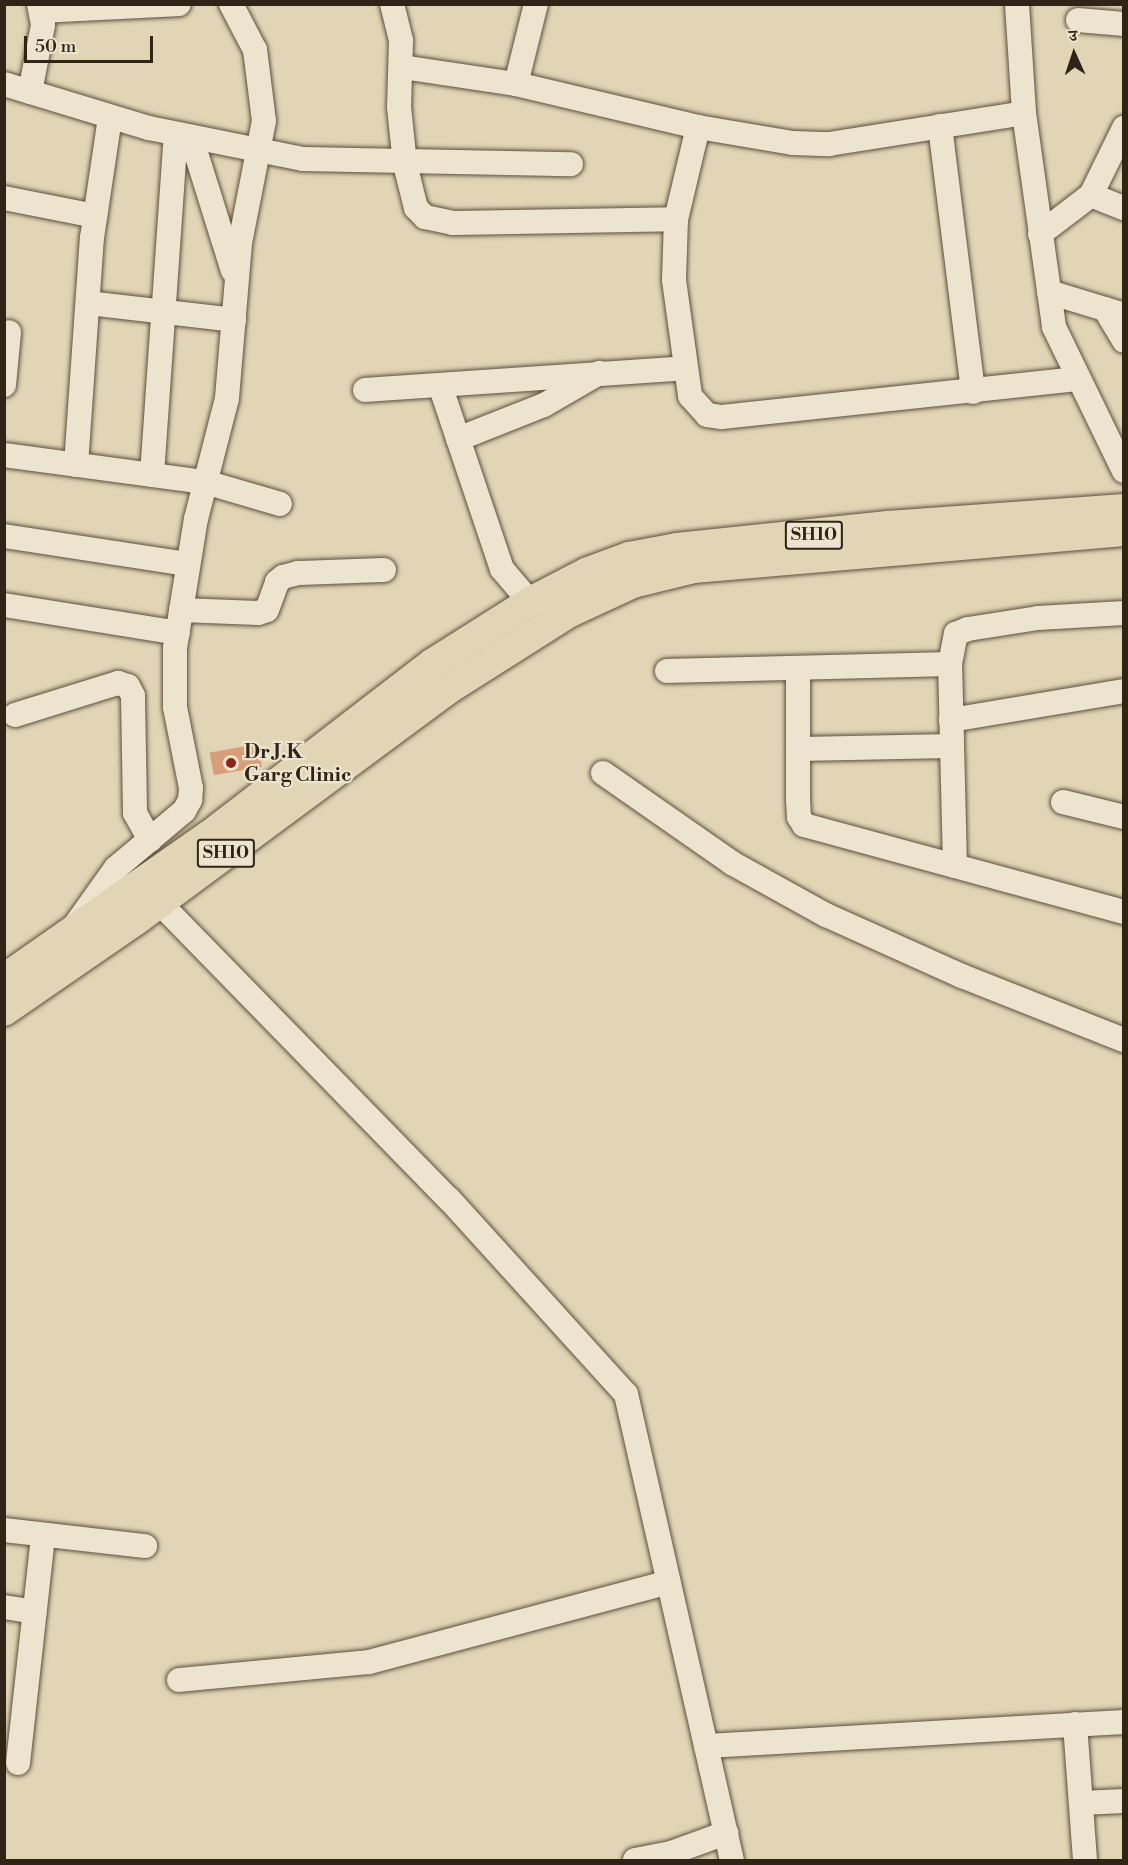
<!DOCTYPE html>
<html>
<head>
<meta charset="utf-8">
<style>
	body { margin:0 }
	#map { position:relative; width:1128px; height:1865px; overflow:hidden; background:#e1d5b5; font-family:"Libre Bodoni","Noto Serif Devanagari",serif }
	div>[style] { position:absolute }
	.building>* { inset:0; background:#d79e79; transform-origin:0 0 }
	.roads { filter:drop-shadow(0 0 2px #5c503d) drop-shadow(0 0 2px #5c503d) }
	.minor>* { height:24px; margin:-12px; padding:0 12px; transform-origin:12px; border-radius:12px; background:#ece4cf }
	.major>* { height:30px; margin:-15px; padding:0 15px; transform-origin:15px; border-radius:15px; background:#e1d5b5 }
	.dots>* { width:16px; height:16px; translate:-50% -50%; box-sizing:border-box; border:3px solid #ece4cf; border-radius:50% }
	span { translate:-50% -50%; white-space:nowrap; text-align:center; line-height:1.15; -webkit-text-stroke:4.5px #ece4cf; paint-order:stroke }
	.shield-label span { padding:2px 4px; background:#ece4cf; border:2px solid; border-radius:4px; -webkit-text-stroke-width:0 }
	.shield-label { font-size:18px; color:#2f2415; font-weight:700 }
	.poi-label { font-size:20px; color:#2f2415; font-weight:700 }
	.left { translate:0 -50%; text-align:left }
	.frame { position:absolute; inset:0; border:6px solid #2f2415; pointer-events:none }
	.north { position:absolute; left:1044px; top:24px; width:60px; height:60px; -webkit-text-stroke:4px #ece4cf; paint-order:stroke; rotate:357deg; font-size:16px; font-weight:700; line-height:24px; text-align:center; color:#2f2415 }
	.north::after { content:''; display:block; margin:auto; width:21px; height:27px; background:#2f2415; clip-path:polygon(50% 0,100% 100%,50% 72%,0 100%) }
	.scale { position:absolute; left:24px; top:36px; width:129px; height:27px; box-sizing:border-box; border:3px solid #2f2415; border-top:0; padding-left:8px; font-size:18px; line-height:21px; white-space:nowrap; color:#2f2415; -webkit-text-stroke:4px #ece4cf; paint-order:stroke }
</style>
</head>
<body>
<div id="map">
	<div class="building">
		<div style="left:258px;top:744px;width:23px;height:49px;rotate:80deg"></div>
	</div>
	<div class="roads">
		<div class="minor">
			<div style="left:392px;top:4px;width:38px;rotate:76deg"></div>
			<div style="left:401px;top:41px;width:66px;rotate:91.7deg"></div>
			<div style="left:399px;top:107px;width:57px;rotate:84deg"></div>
			<div style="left:405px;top:164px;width:45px;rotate:76deg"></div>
			<div style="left:416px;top:208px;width:13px;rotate:45deg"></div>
			<div style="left:425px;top:217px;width:29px;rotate:12deg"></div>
			<div style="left:453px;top:223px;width:223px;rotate:-1deg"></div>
			<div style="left:1017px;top:4px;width:109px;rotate:86.3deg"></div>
			<div style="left:1024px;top:113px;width:216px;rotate:82deg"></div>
			<div style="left:1054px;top:327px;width:160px;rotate:64.1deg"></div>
			<div style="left:41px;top:11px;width:138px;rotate:-2.9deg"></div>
			<div style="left:1078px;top:20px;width:46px;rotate:5deg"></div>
			<div style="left:402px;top:67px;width:115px;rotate:8.5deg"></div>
			<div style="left:516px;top:84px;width:187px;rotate:13.3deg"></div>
			<div style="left:698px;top:127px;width:96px;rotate:9.6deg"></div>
			<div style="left:793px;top:143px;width:36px;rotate:2deg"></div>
			<div style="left:829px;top:144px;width:197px;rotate:-9deg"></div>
			<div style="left:4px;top:84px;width:152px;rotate:16.9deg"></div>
			<div style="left:149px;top:128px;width:157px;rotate:11.4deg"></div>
			<div style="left:303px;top:159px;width:268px;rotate:1.1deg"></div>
			<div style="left:516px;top:84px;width:82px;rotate:-76deg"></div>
			<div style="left:30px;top:92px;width:68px;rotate:-79deg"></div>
			<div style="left:43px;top:25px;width:21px;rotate:-101deg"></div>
			<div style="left:940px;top:126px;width:268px;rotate:82.9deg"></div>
			<div style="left:698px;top:127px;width:95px;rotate:103.4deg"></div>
			<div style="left:676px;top:219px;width:61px;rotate:91.9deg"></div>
			<div style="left:674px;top:280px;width:117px;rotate:82.1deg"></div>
			<div style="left:690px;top:396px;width:25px;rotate:48deg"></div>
			<div style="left:707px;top:415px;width:15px;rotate:8deg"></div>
			<div style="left:722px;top:417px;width:357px;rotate:-6.1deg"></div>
			<div style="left:191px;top:137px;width:140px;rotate:72.6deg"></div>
			<div style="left:1091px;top:195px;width:35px;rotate:22deg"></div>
			<div style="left:4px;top:198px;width:93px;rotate:11.2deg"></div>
			<div style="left:1040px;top:234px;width:64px;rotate:-37.4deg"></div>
			<div style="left:1091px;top:195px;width:75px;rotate:-63.8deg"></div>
			<div style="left:1049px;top:292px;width:78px;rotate:17deg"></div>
			<div style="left:88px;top:303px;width:147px;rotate:6.6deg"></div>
			<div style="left:1105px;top:309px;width:37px;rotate:59deg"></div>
			<div style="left:4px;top:385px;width:53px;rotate:-84.6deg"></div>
			<div style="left:440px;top:385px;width:194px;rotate:71.4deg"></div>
			<div style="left:502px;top:569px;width:43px;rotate:49.7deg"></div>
			<div style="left:365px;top:390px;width:320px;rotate:-3.9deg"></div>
			<div style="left:458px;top:439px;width:92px;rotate:-21.6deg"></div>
			<div style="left:544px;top:405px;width:64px;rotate:-30.2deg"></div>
			<div style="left:4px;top:455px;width:203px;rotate:7.7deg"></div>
			<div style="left:205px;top:482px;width:78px;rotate:16.3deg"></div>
			<div style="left:76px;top:465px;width:228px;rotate:-86deg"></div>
			<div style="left:92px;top:238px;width:122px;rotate:-81.5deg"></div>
			<div style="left:152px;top:475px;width:342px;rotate:-86deg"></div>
			<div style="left:4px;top:536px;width:186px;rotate:8.7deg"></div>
			<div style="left:4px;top:605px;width:176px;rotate:9.1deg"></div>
			<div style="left:181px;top:610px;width:77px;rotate:2.2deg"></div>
			<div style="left:258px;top:613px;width:9px;rotate:-18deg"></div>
			<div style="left:267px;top:610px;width:30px;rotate:-70deg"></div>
			<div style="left:277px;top:582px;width:8px;rotate:-40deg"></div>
			<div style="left:283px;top:577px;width:16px;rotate:-15deg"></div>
			<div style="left:298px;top:573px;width:86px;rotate:-2deg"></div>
			<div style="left:798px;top:668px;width:131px;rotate:90deg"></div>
			<div style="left:798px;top:799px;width:18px;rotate:87deg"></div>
			<div style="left:799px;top:817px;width:9px;rotate:58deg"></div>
			<div style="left:804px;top:825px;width:332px;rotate:15.2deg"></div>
			<div style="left:667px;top:671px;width:283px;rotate:-1.4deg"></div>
			<div style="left:15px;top:715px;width:108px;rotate:-17.3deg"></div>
			<div style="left:118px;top:683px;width:10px;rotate:17deg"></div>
			<div style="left:128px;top:686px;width:11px;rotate:63deg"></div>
			<div style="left:133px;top:696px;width:117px;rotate:89deg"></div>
			<div style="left:135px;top:813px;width:31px;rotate:61deg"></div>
			<div style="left:951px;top:720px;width:175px;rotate:-9.5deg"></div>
			<div style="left:798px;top:749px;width:154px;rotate:-1.1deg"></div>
			<div style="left:603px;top:773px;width:157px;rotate:34.9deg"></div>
			<div style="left:732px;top:863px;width:107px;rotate:29deg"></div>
			<div style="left:826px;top:915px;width:149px;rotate:24.2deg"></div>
			<div style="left:962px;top:976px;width:174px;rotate:21.6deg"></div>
			<div style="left:1063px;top:802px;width:63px;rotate:13.8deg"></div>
			<div style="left:955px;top:866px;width:202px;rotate:-91.4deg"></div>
			<div style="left:950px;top:664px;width:31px;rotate:-79deg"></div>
			<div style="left:956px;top:634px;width:13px;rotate:-23deg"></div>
			<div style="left:968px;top:629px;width:71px;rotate:-8.9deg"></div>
			<div style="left:1038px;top:618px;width:86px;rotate:-3.3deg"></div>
			<div style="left:147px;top:890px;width:432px;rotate:45.7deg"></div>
			<div style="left:449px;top:1199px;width:263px;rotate:47.8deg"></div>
			<div style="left:626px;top:1394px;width:478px;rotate:77.2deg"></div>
			<div style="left:76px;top:924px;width:69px;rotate:-54.5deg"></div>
			<div style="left:116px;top:868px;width:89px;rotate:-40deg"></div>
			<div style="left:184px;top:811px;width:13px;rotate:-61deg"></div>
			<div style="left:190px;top:800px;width:12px;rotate:-85deg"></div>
			<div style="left:191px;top:788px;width:83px;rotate:-101.2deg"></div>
			<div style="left:175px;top:707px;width:59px;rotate:-90deg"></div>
			<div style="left:175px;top:648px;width:131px;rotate:-80.8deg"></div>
			<div style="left:196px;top:519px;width:125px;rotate:-75.6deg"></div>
			<div style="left:227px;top:398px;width:156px;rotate:-85.2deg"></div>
			<div style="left:240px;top:243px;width:124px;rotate:-78.9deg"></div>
			<div style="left:264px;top:121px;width:72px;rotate:-97.2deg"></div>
			<div style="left:255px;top:50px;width:52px;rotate:-117.6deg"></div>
			<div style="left:4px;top:1530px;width:142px;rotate:6.5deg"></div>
			<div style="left:4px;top:1607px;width:31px;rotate:9deg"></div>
			<div style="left:179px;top:1680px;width:191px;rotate:-5.4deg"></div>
			<div style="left:369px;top:1662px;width:310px;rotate:-14.9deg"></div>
			<div style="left:1075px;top:1724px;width:136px;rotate:85.8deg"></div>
			<div style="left:706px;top:1746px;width:419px;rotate:-3.3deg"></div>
			<div style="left:18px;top:1763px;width:229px;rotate:-83.7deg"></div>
			<div style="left:1081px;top:1803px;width:43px;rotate:-2.7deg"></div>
			<div style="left:635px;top:1860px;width:37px;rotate:-11deg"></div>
			<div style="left:671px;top:1853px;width:59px;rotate:-20deg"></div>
		</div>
		<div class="major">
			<div style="left:4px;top:979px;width:251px;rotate:-35deg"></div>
			<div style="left:210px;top:835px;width:280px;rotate:-37.6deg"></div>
			<div style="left:432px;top:664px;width:116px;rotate:-32.3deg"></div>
			<div style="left:530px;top:602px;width:65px;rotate:-27.3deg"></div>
			<div style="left:588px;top:572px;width:44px;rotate:-20.1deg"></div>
			<div style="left:629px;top:557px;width:49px;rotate:-10.6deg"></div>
			<div style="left:677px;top:548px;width:212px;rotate:-6deg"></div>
			<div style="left:888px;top:526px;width:237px;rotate:-4.1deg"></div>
			<div style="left:4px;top:1011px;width:160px;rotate:-34.6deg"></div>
			<div style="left:136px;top:920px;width:385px;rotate:-36.5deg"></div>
			<div style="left:445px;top:691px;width:148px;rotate:-32.3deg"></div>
			<div style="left:570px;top:612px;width:69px;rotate:-24.7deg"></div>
			<div style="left:633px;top:583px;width:63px;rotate:-13.8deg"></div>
			<div style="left:694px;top:568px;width:432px;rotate:-4.9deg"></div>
		</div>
	</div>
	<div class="dots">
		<div style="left:231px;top:763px;background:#8f2418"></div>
	</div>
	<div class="shield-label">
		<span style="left:814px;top:535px">SH10</span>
		<span style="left:226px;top:853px">SH10</span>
	</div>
	<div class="poi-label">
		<span class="left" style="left:244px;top:764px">Dr J.K<br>Garg Clinic</span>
	</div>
	<div class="frame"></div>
	<div class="north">उ</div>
	<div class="scale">50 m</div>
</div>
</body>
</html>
